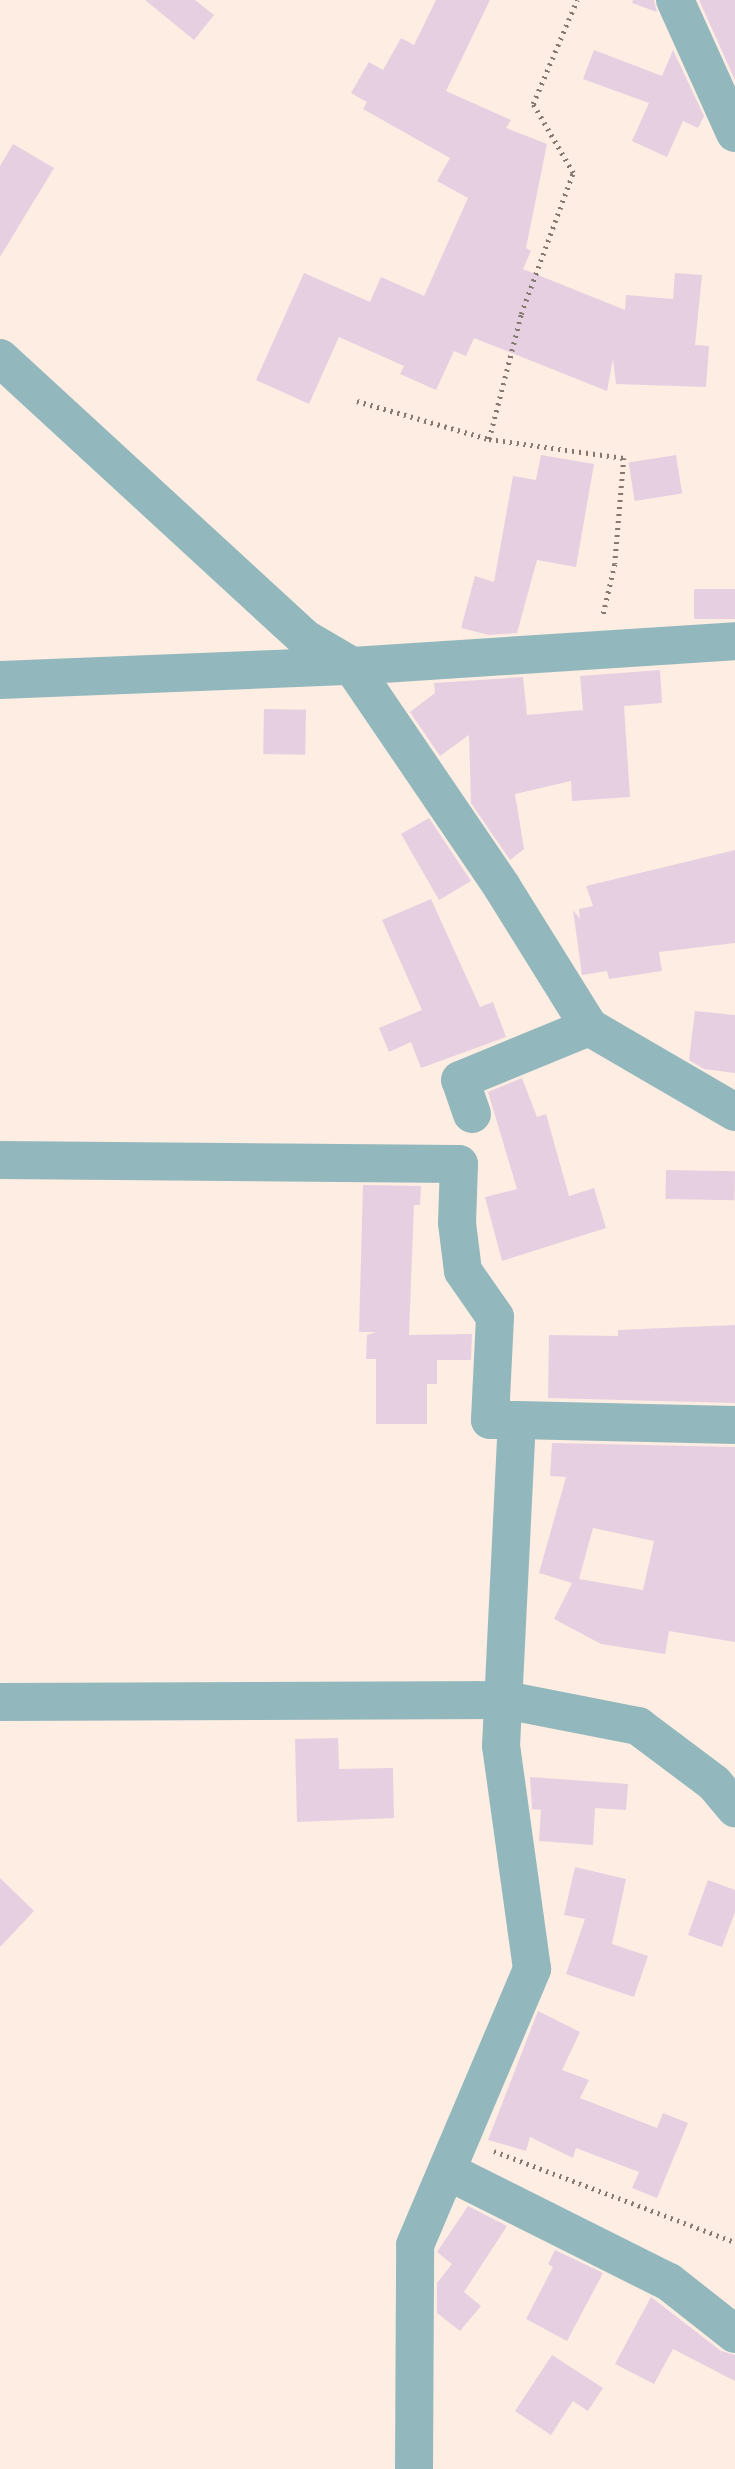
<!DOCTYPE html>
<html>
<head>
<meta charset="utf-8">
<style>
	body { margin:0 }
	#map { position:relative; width:735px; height:2469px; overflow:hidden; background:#fdede3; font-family:"Source Serif 4",serif }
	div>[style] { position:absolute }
	.building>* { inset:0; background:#e6cfe1; transform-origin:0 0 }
	.path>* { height:4.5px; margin-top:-2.25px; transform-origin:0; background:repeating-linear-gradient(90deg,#847871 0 2px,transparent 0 7px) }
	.minor>* { height:38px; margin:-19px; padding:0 19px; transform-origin:19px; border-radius:19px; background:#92b8bd }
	span { translate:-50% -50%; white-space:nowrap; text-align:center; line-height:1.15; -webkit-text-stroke:6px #fefefe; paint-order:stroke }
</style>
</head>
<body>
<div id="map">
	<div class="building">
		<div style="clip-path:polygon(145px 0,195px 0,214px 15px,194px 40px)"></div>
		<div style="clip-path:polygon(436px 0,490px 0,446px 91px,511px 120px,506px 128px,547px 144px,526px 248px,531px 251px,523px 269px,625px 310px,626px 295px,673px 299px,675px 273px,702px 275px,695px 345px,709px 346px,706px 387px,616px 384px,613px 359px,607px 391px,474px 338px,466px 356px,454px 351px,436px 390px,400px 374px,404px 366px,339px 337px,309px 404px,256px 380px,304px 273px,370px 302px,381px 277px,424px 296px,468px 198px,437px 181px,450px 158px,363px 109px,367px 102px,351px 93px,369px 62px,383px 70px,401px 38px,414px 45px)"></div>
		<div style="clip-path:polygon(633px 0,654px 0,657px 12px,632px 3px)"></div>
		<div style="clip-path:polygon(699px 0,735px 0,735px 80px)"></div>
		<div style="clip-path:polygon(594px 50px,662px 76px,673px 50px,704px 116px,698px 128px,683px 121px,667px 157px,632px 141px,649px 103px,583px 79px)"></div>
		<div style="clip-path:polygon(13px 144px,54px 168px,0 257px,0 166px)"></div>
		<div style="clip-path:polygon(541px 455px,594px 464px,576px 567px,537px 560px,517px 633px,489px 635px,461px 628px,475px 576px,494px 582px,513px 476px,536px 480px)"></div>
		<div style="left:676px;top:455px;width:39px;height:48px;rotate:81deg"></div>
		<div style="left:735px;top:589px;width:30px;height:41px;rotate:90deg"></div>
		<div style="clip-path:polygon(660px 670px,662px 703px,624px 706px,630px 797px,572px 801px,571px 781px,515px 794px,524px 849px,510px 860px,471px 803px,469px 735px,440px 756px,410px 712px,435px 693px,434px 683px,523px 677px,527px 715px,583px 710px,580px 676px)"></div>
		<div style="left:264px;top:709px;width:42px;height:45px;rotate:1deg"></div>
		<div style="clip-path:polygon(429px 818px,471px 881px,439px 900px,401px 834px)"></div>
		<div style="clip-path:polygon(735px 850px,735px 943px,659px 952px,662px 971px,609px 979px,607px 971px,582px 975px,573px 910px,580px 919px,579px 909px,593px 906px,586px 886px)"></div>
		<div style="clip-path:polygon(431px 899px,480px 1007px,493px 1002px,506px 1037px,421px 1068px,411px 1042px,389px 1052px,379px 1028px,422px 1010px,382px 920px)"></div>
		<div style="clip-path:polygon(695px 1011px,735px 1015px,735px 1073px,704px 1069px,689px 1060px)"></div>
		<div style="clip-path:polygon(522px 1078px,537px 1117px,546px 1114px,569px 1196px,594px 1188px,606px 1228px,502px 1261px,485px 1197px,517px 1189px,488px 1092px)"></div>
		<div style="left:666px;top:1170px;width:69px;height:29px;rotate:1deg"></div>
		<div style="clip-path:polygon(363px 1185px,421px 1186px,420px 1205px,414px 1205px,409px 1335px,472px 1334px,471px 1360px,437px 1360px,437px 1384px,427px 1384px,427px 1424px,376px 1424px,376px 1359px,366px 1359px,367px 1335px,376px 1332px,359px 1332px)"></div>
		<div style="clip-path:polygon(735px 1325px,735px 1403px,548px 1398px,549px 1335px,618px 1336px,618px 1330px)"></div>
		<div style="clip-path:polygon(evenodd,552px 1443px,735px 1447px,735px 1642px,669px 1631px,665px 1654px,601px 1644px,554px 1619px,572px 1583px,539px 1573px,566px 1477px,550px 1476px,552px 1443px,593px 1528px,654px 1541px,643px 1590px,579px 1579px,593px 1528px)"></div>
		<div style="clip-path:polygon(338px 1738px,339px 1769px,393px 1768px,394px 1818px,297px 1822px,295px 1739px)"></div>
		<div style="clip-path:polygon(530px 1777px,628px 1784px,626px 1810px,595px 1808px,593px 1845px,539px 1841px,541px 1810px,532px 1809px)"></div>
		<div style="clip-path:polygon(575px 1867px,626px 1879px,612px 1944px,648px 1956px,634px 1997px,566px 1974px,585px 1919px,564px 1915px)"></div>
		<div style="clip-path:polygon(0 1878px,34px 1911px,0 1947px)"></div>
		<div style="clip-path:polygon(708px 1880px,735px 1890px,735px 1912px,722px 1947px,688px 1935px)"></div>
		<div style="clip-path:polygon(538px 2011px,580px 2032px,562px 2070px,589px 2080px,580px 2098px,657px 2128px,663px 2113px,688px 2123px,657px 2198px,632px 2188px,639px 2172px,576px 2148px,573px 2158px,530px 2137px,526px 2151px,488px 2140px)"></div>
		<div style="clip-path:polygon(468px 2206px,507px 2226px,464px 2292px,481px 2306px,460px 2331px,437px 2313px,437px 2283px,452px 2264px,437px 2252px)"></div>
		<div style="clip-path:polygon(555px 2250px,603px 2273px,567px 2341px,526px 2319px,553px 2267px,548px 2264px)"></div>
		<div style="clip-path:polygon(651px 2297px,721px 2351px,735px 2355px,735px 2381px,673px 2349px,654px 2384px,615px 2364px)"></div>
		<div style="clip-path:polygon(552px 2355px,603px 2388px,588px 2411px,573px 2401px,551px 2435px,515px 2411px)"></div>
	</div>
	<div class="path">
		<div style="left:357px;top:401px;width:137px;rotate:16.1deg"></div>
		<div style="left:489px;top:439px;width:136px;rotate:8deg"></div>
		<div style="left:624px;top:458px;width:106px;rotate:94.9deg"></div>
		<div style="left:615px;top:564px;width:53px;rotate:103deg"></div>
		<div style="left:489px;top:439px;width:129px;rotate:-75.6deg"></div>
		<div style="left:521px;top:314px;width:150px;rotate:-69.8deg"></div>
		<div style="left:573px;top:173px;width:80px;rotate:-120.1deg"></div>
		<div style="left:533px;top:104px;width:113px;rotate:-67.1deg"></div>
		<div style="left:494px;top:2151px;width:258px;rotate:20.7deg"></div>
	</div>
	<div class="minor">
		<div style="left:675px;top:0;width:146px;rotate:65.7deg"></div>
		<div style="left:0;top:358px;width:413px;rotate:42.6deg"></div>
		<div style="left:304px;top:638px;width:56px;rotate:30.3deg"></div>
		<div style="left:352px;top:666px;width:267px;rotate:55.8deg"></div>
		<div style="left:502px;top:887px;width:165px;rotate:58.1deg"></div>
		<div style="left:589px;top:1027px;width:169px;rotate:30.2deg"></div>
		<div style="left:0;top:680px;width:352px;rotate:-2.3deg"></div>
		<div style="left:352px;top:666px;width:384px;rotate:-3.7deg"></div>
		<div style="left:472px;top:1114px;width:36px;rotate:-109deg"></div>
		<div style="left:460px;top:1080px;width:139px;rotate:-22.3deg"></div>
		<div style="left:0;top:1160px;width:459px;rotate:0.5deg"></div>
		<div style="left:459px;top:1164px;width:59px;rotate:91.9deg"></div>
		<div style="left:457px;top:1223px;width:48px;rotate:82.9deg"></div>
		<div style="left:463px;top:1271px;width:56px;rotate:55.2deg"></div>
		<div style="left:495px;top:1317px;width:103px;rotate:92.8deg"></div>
		<div style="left:490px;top:1420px;width:27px"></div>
		<div style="left:0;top:1702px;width:505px;rotate:-0.23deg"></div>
		<div style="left:505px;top:1700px;width:136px;rotate:11.1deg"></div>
		<div style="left:638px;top:1726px;width:95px;rotate:36.9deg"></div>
		<div style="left:714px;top:1783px;width:33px;rotate:50deg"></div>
		<div style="left:447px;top:2171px;width:248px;rotate:26.6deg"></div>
		<div style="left:669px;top:2282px;width:84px;rotate:38.2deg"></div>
		<div style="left:414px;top:2469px;width:224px;rotate:-89.7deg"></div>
		<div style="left:415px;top:2245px;width:300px;rotate:-67deg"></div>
		<div style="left:532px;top:1969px;width:225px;rotate:-97.9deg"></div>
		<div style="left:501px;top:1746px;width:326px;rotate:-87.2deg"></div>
		<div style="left:517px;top:1420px;width:218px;rotate:1.3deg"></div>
	</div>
</div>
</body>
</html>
